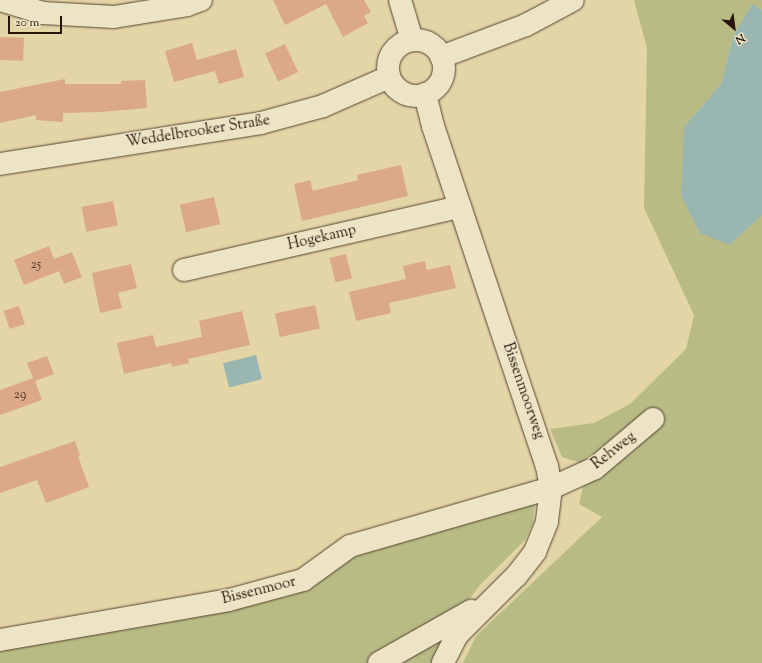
<!DOCTYPE html>
<html>
<head>
<meta charset="utf-8">
<style>
	body { margin:0 }
	#map { position:relative; width:762px; height:663px; overflow:hidden; background:#e3d5a6; font-family:"Sorts Mill Goudy",serif }
	div>[style] { position:absolute }
	.green>* { inset:0; background:#b8bc84 }
	.water>* { inset:0; background:#99b6b1; transform-origin:0 0 }
	.building>* { inset:0; background:#dba986; transform-origin:0 0 }
	.roads { filter:drop-shadow(0 0 1px #574433) drop-shadow(0 0 1px #574433) }
	.minor>* { height:22px; margin:-11px; padding:0 11px; transform-origin:11px; border-radius:11px; background:#ede4c5 }
	.minor>.ring { margin:-11px; padding:0; box-sizing:content-box; background:none; border:22px solid #ede4c5; border-radius:50% }
	span { translate:-50% -50%; white-space:nowrap; text-align:center; line-height:1.15; -webkit-text-stroke:3px #ede4c5; paint-order:stroke }
	.number-label { font-size:13px; color:#55392b }
	.number-label span { -webkit-text-stroke-width:0 }
	.street-label { font-size:15px; color:#28140d }
	.north { position:absolute; left:714px; top:8px; width:40px; height:40px; -webkit-text-stroke:3px #ede4c5; paint-order:stroke; rotate:151deg; font-size:11px; font-weight:700; line-height:16px; text-align:center; color:#28140d }
	.north::after { content:''; display:block; margin:auto; width:14px; height:18px; background:#28140d; clip-path:polygon(50% 0,100% 100%,50% 72%,0 100%) }
	.scale { position:absolute; left:8px; top:16px; width:54px; height:18px; box-sizing:border-box; border:2px solid #28140d; border-top:0; padding-left:5px; font-size:12px; line-height:14px; white-space:nowrap; color:#28140d; -webkit-text-stroke:3px #ede4c5; paint-order:stroke }
</style>
</head>
<body>
<div id="map">
	<div class="green">
		<div style="clip-path:polygon(634px 0,762px 0,762px 10px,752px 5px,733px 37px,721px 84px,684px 127px,762px 215px,762px 663px,463px 663px,476px 636px,602px 517px,579px 504px,588px 465px,562px 457px,550px 429px,594px 423px,630px 404px,686px 349px,694px 315px,644px 208px,647px 48px)"></div>
		<div style="clip-path:polygon(535px 503px,533px 523px,525px 540px,480px 585px,443px 634px,433px 663px,0 663px,0 645px,233px 604px,350px 550px)"></div>
	</div>
	<div class="water">
		<div style="clip-path:polygon(752px 4px,762px 10px,762px 215px,729px 245px,700px 233px,681px 196px,684px 127px,721px 84px,733px 37px)"></div>
		<div style="left:256px;top:355px;width:25px;height:34px;rotate:76deg"></div>
	</div>
	<div class="building">
		<div style="clip-path:polygon(273px 0,364px 0,371px 12px,364px 16px,368px 23px,343px 37px,326px 4px,285px 25px)"></div>
		<div style="left:0;top:37px;width:24px;height:23px;rotate:2deg"></div>
		<div style="clip-path:polygon(192px 43px,197px 60px,236px 49px,244px 77px,219px 84px,215px 71px,174px 82px,165px 51px)"></div>
		<div style="left:285px;top:44px;width:31px;height:22px;rotate:65deg"></div>
		<div style="clip-path:polygon(65px 79px,65px 84px,121px 84px,121px 81px,145px 80px,147px 108px,101px 112px,63px 113px,63px 122px,36px 120px,36px 115px,0 123px,0 92px)"></div>
		<div style="clip-path:polygon(401px 165px,408px 196px,302px 221px,294px 184px,310px 180px,313px 191px,358px 180px,357px 175px)"></div>
		<div style="left:214px;top:197px;width:28px;height:35px;rotate:77deg"></div>
		<div style="left:113px;top:201px;width:25px;height:32px;rotate:79deg"></div>
		<div style="clip-path:polygon(49px 246px,54px 259px,72px 252px,82px 277px,64px 284px,59px 271px,24px 285px,14px 260px)"></div>
		<div style="left:346px;top:254px;width:25px;height:17px;rotate:76deg"></div>
		<div style="clip-path:polygon(425px 261px,427px 270px,450px 265px,456px 288px,389px 303px,391px 313px,356px 321px,349px 292px,406px 279px,403px 266px)"></div>
		<div style="clip-path:polygon(131px 264px,137px 288px,118px 293px,122px 308px,100px 313px,92px 273px)"></div>
		<div style="left:315px;top:305px;width:24px;height:41px;rotate:78deg"></div>
		<div style="left:19px;top:306px;width:19px;height:16px;rotate:72deg"></div>
		<div style="clip-path:polygon(242px 311px,250px 345px,188px 359px,189px 363px,172px 367px,171px 363px,124px 374px,117px 343px,153px 335px,156px 347px,202px 337px,199px 321px)"></div>
		<div style="clip-path:polygon(47px 356px,54px 374px,35px 381px,42px 400px,0 415px,0 390px,33px 378px,27px 363px)"></div>
		<div style="clip-path:polygon(75px 441px,80px 455px,78px 456px,89px 487px,46px 503px,37px 480px,0 493px,0 467px)"></div>
	</div>
	<div class="roads">
		<div class="minor">
			<div style="left:0;top:0;width:45px;rotate:16.8deg"></div>
			<div style="left:43px;top:13px;width:71px;rotate:3.2deg"></div>
			<div style="left:114px;top:17px;width:74px;rotate:-9.3deg"></div>
			<div style="left:187px;top:5px;width:15px;rotate:-20deg"></div>
			<div style="left:400px;top:0;width:42px;rotate:73.3deg"></div>
			<div class="ring" style="left:388px;top:40px;width:34px;height:34px"></div>
			<div style="left:441px;top:57px;width:91px;rotate:-20.6deg"></div>
			<div style="left:526px;top:25px;width:53px;rotate:-28deg"></div>
			<div style="left:425px;top:94px;width:33px;rotate:76deg"></div>
			<div style="left:433px;top:126px;width:359px;rotate:71.5deg"></div>
			<div style="left:547px;top:466px;width:22px;rotate:80deg"></div>
			<div style="left:551px;top:488px;width:34px;rotate:97deg"></div>
			<div style="left:547px;top:522px;width:32px;rotate:112deg"></div>
			<div style="left:535px;top:552px;width:31px;rotate:128deg"></div>
			<div style="left:516px;top:576px;width:83px;rotate:135deg"></div>
			<div style="left:457px;top:635px;width:31px;rotate:117deg"></div>
			<div style="left:0;top:164px;width:264px;rotate:-8.9deg"></div>
			<div style="left:261px;top:123px;width:64px;rotate:-15.3deg"></div>
			<div style="left:323px;top:106px;width:72px;rotate:-23.7deg"></div>
			<div style="left:184px;top:270px;width:283px;rotate:-12.9deg"></div>
			<div style="left:0;top:640px;width:232px;rotate:-9.9deg"></div>
			<div style="left:229px;top:600px;width:77px;rotate:-15.1deg"></div>
			<div style="left:303px;top:580px;width:58px;rotate:-35.9deg"></div>
			<div style="left:350px;top:546px;width:209px;rotate:-16.1deg"></div>
			<div style="left:551px;top:488px;width:48px;rotate:-24.4deg"></div>
			<div style="left:595px;top:468px;width:76px;rotate:-40.2deg"></div>
			<div style="left:379px;top:663px;width:106px;rotate:-29.5deg"></div>
		</div>
	</div>
	<div class="number-label">
		<span style="left:36px;top:265px">25</span>
		<span style="left:20px;top:395px">29</span>
	</div>
	<div class="street-label">
		<span style="left:198px;top:132px;rotate:-9deg">Weddelbrooker Straße</span>
		<span style="left:322px;top:238px;rotate:-13deg">Hogekamp</span>
		<span style="left:523px;top:391px;rotate:71deg">Bissenmoorweg</span>
		<span style="left:614px;top:451px;rotate:-38deg">Rehweg</span>
		<span style="left:259px;top:591px;rotate:-14deg">Bissenmoor</span>
	</div>
	<div class="north">N</div>
	<div class="scale">20 m</div>
</div>
</body>
</html>
